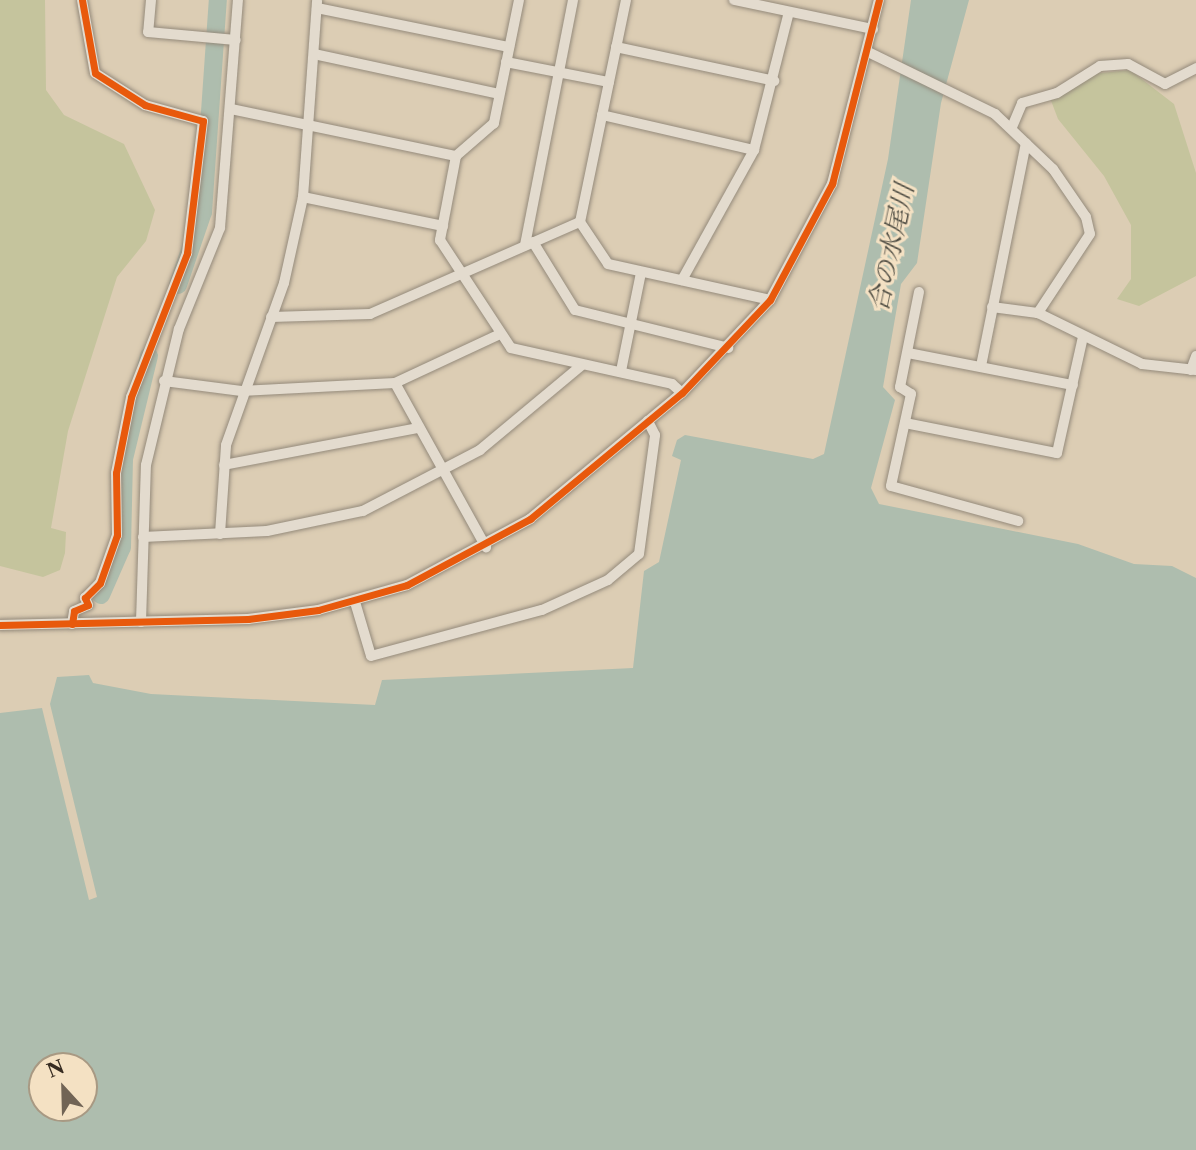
<!DOCTYPE html>
<html>
<head>
<meta charset="utf-8">
<style>
	body { margin:0 }
	#map { position:relative; width:1196px; height:1150px; overflow:hidden; background:#dccdb4; font-family:"Libre Caslon Text","Noto Serif JP",serif }
	div>[style] { position:absolute }
	.green>* { inset:0; background:#c5c49d }
	.water>* { inset:0; background:#aebdae }
	.river>* { height:18px; margin:-9px; padding:0 9px; transform-origin:9px; border-radius:9px; background:#aebdae }
	.roads { filter:drop-shadow(0 0 2px #948a7b) drop-shadow(0 0 2px #948a7b) }
	.minor>* { height:10px; margin:-5px; padding:0 5px; transform-origin:5px; border-radius:5px; background:#e3dbce }
	.cycleway>* { height:7px; margin:-3.5px; padding:0 3.5px; transform-origin:3.5px; border-radius:3.5px; background:#e8590c }
	span { translate:-50% -50%; white-space:nowrap; text-align:center; line-height:1.15; -webkit-text-stroke:6px #f4e1c3; paint-order:stroke }
	.water-label { font-size:26px; color:#504e44; font-style:italic }
	.north { position:absolute; left:28px; top:1052px; width:70px; height:70px; box-sizing:border-box; background:#f4e1c3; border:2px solid #a89983; border-radius:50%; rotate:338deg; font-size:19px; font-weight:700; line-height:28px; text-align:center; color:#372c22 }
	.north::after { content:''; display:block; margin:auto; width:24px; height:32px; background:#716455; clip-path:polygon(50% 0,100% 100%,50% 72%,0 100%) }
</style>
</head>
<body>
<div id="map">
	<div class="green">
		<div style="clip-path:polygon(0 0,45px 0,46px 90px,64px 115px,124px 144px,155px 210px,146px 241px,117px 277px,68px 431px,51px 528px,66px 532px,65px 553px,60px 570px,43px 577px,0 566px)"></div>
		<div style="clip-path:polygon(1130px 70px,1174px 104px,1196px 173px,1196px 276px,1139px 306px,1117px 299px,1131px 279px,1131px 225px,1104px 176px,1058px 119px,1050px 98px,1090px 74px)"></div>
	</div>
	<div class="water">
		<div style="clip-path:polygon(evenodd,911px 0,969px 0,941px 103px,917px 263px,901px 284px,883px 387px,895px 400px,871px 488px,879px 504px,1078px 544px,1134px 564px,1172px 566px,1196px 578px,1196px 1150px,0 1150px,0 713px,42px 708px,89px 900px,97px 897px,50px 704px,57px 677px,89px 675px,93px 683px,151px 694px,375px 705px,382px 680px,633px 668px,644px 571px,659px 562px,681px 460px,672px 456px,677px 440px,685px 435px,813px 459px,824px 454px,888px 159px,911px 0,42px 1066px,84px 1066px,84px 1108px,42px 1108px,42px 1066px)"></div>
	</div>
	<div class="river">
		<div style="left:178px;top:285px;width:77px;rotate:-71.1deg"></div>
		<div style="left:203px;top:212px;width:213px;rotate:-86deg"></div>
		<div style="left:101px;top:595px;width:52px;rotate:-66.4deg"></div>
		<div style="left:122px;top:547px;width:88px;rotate:-88.7deg"></div>
		<div style="left:124px;top:459px;width:106px;rotate:-76.4deg"></div>
	</div>
	<div class="roads">
		<div class="minor">
			<div style="left:151px;top:0;width:32px;rotate:95deg"></div>
			<div style="left:148px;top:32px;width:88px;rotate:5.2deg"></div>
			<div style="left:519px;top:0;width:126px;rotate:101.5deg"></div>
			<div style="left:494px;top:123px;width:50px;rotate:139deg"></div>
			<div style="left:456px;top:156px;width:86px;rotate:100.8deg"></div>
			<div style="left:440px;top:240px;width:129px;rotate:56.7deg"></div>
			<div style="left:511px;top:348px;width:165px;rotate:12.6deg"></div>
			<div style="left:672px;top:384px;width:13px;rotate:42deg"></div>
			<div style="left:626px;top:0;width:227px;rotate:101.7deg"></div>
			<div style="left:580px;top:222px;width:50px;rotate:56.3deg"></div>
			<div style="left:608px;top:264px;width:166px;rotate:12.5deg"></div>
			<div style="left:734px;top:0;width:142px;rotate:11.8deg"></div>
			<div style="left:317px;top:8px;width:196px;rotate:11.5deg"></div>
			<div style="left:616px;top:47px;width:162px;rotate:12.1deg"></div>
			<div style="left:868px;top:52px;width:141px;rotate:26deg"></div>
			<div style="left:995px;top:114px;width:80px;rotate:43.5deg"></div>
			<div style="left:1053px;top:169px;width:58px;rotate:55.5deg"></div>
			<div style="left:1086px;top:217px;width:17px;rotate:77deg"></div>
			<div style="left:1090px;top:234px;width:95px;rotate:123.4deg"></div>
			<div style="left:314px;top:54px;width:189px;rotate:12.2deg"></div>
			<div style="left:506px;top:62px;width:105px;rotate:11deg"></div>
			<div style="left:231px;top:109px;width:230px;rotate:11.8deg"></div>
			<div style="left:602px;top:115px;width:156px;rotate:13deg"></div>
			<div style="left:1012px;top:127px;width:26px;rotate:-67deg"></div>
			<div style="left:1022px;top:103px;width:36px;rotate:-16deg"></div>
			<div style="left:1057px;top:93px;width:51px;rotate:-32.1deg"></div>
			<div style="left:1100px;top:66px;width:28px;rotate:-4deg"></div>
			<div style="left:1128px;top:64px;width:42px;rotate:28.4deg"></div>
			<div style="left:1165px;top:84px;width:35px;rotate:-27deg"></div>
			<div style="left:303px;top:197px;width:143px;rotate:11.7deg"></div>
			<div style="left:533px;top:242px;width:80px;rotate:58.3deg"></div>
			<div style="left:575px;top:310px;width:158px;rotate:13.9deg"></div>
			<div style="left:525px;top:245px;width:250px;rotate:-78.9deg"></div>
			<div style="left:682px;top:280px;width:149px;rotate:-61deg"></div>
			<div style="left:754px;top:150px;width:142px;rotate:-75.8deg"></div>
			<div style="left:919px;top:292px;width:97px;rotate:101.3deg"></div>
			<div style="left:900px;top:387px;width:13px;rotate:32deg"></div>
			<div style="left:911px;top:394px;width:94px;rotate:102.3deg"></div>
			<div style="left:891px;top:486px;width:132px;rotate:15.4deg"></div>
			<div style="left:992px;top:307px;width:46px;rotate:7.4deg"></div>
			<div style="left:1038px;top:313px;width:116px;rotate:26.1deg"></div>
			<div style="left:1142px;top:364px;width:54px;rotate:6.3deg"></div>
			<div style="left:271px;top:317px;width:99px;rotate:-1.7deg"></div>
			<div style="left:370px;top:314px;width:229px;rotate:-23.7deg"></div>
			<div style="left:908px;top:353px;width:168px;rotate:11deg"></div>
			<div style="left:981px;top:366px;width:227px;rotate:-78.6deg"></div>
			<div style="left:1191px;top:370px;width:15px;rotate:-70deg"></div>
			<div style="left:621px;top:371px;width:100px;rotate:-78.5deg"></div>
			<div style="left:164px;top:381px;width:78px;rotate:7.4deg"></div>
			<div style="left:241px;top:391px;width:154px;rotate:-3deg"></div>
			<div style="left:395px;top:383px;width:116px;rotate:-25deg"></div>
			<div style="left:395px;top:383px;width:188px;rotate:61deg"></div>
			<div style="left:905px;top:423px;width:155px;rotate:11.2deg"></div>
			<div style="left:1057px;top:453px;width:119px;rotate:-77.4deg"></div>
			<div style="left:224px;top:465px;width:197px;rotate:-10.8deg"></div>
			<div style="left:220px;top:534px;width:89px;rotate:-86.1deg"></div>
			<div style="left:226px;top:445px;width:172px;rotate:-70.3deg"></div>
			<div style="left:284px;top:283px;width:88px;rotate:-77.5deg"></div>
			<div style="left:303px;top:197px;width:197px;rotate:-85.9deg"></div>
			<div style="left:143px;top:537px;width:124px;rotate:-2.8deg"></div>
			<div style="left:267px;top:531px;width:98px;rotate:-11.8deg"></div>
			<div style="left:363px;top:511px;width:132px;rotate:-27.5deg"></div>
			<div style="left:480px;top:450px;width:133px;rotate:-39.8deg"></div>
			<div style="left:355px;top:602px;width:56px;rotate:73.5deg"></div>
			<div style="left:371px;top:656px;width:177px;rotate:-15.1deg"></div>
			<div style="left:542px;top:610px;width:72px;rotate:-24.4deg"></div>
			<div style="left:608px;top:580px;width:40px;rotate:-40deg"></div>
			<div style="left:639px;top:554px;width:120px;rotate:-82.3deg"></div>
			<div style="left:655px;top:435px;width:16px;rotate:-117deg"></div>
			<div style="left:141px;top:622px;width:157px;rotate:-88.2deg"></div>
			<div style="left:146px;top:465px;width:140px;rotate:-76.4deg"></div>
			<div style="left:179px;top:329px;width:109px;rotate:-67.9deg"></div>
			<div style="left:220px;top:228px;width:229px;rotate:-85.5deg"></div>
			<div style="left:72px;top:624px;width:13px;rotate:-81deg"></div>
			<div style="left:74px;top:611px;width:15px;rotate:-23deg"></div>
			<div style="left:88px;top:605px;width:8px;rotate:-113deg"></div>
			<div style="left:85px;top:598px;width:21px;rotate:-45deg"></div>
			<div style="left:100px;top:583px;width:51px;rotate:-70.5deg"></div>
			<div style="left:117px;top:535px;width:62px;rotate:-90.9deg"></div>
			<div style="left:116px;top:473px;width:77px;rotate:-78.8deg"></div>
			<div style="left:131px;top:397px;width:155px;rotate:-68.7deg"></div>
			<div style="left:187px;top:253px;width:133px;rotate:-83.1deg"></div>
			<div style="left:203px;top:121px;width:60px;rotate:-164.6deg"></div>
			<div style="left:145px;top:105px;width:59px;rotate:-147.4deg"></div>
			<div style="left:95px;top:73px;width:74px;rotate:-100.1deg"></div>
			<div style="left:0;top:625px;width:248px;rotate:-1.4deg"></div>
			<div style="left:248px;top:619px;width:71px;rotate:-7.3deg"></div>
			<div style="left:318px;top:610px;width:92px;rotate:-15.7deg"></div>
			<div style="left:407px;top:585px;width:140px;rotate:-28.2deg"></div>
			<div style="left:530px;top:519px;width:197px;rotate:-39.7deg"></div>
			<div style="left:682px;top:393px;width:128px;rotate:-46.6deg"></div>
			<div style="left:770px;top:300px;width:132px;rotate:-61.9deg"></div>
			<div style="left:832px;top:184px;width:190px;rotate:-75.7deg"></div>
		</div>
	</div>
	<div class="cycleway">
		<div style="left:72px;top:624px;width:13px;rotate:-81deg"></div>
		<div style="left:74px;top:611px;width:15px;rotate:-23deg"></div>
		<div style="left:88px;top:605px;width:8px;rotate:-113deg"></div>
		<div style="left:85px;top:598px;width:21px;rotate:-45deg"></div>
		<div style="left:100px;top:583px;width:51px;rotate:-70.5deg"></div>
		<div style="left:117px;top:535px;width:62px;rotate:-90.9deg"></div>
		<div style="left:116px;top:473px;width:77px;rotate:-78.8deg"></div>
		<div style="left:131px;top:397px;width:155px;rotate:-68.7deg"></div>
		<div style="left:187px;top:253px;width:133px;rotate:-83.1deg"></div>
		<div style="left:203px;top:121px;width:60px;rotate:-164.6deg"></div>
		<div style="left:145px;top:105px;width:59px;rotate:-147.4deg"></div>
		<div style="left:95px;top:73px;width:74px;rotate:-100.1deg"></div>
		<div style="left:0;top:625px;width:248px;rotate:-1.4deg"></div>
		<div style="left:248px;top:619px;width:71px;rotate:-7.3deg"></div>
		<div style="left:318px;top:610px;width:92px;rotate:-15.7deg"></div>
		<div style="left:407px;top:585px;width:140px;rotate:-28.2deg"></div>
		<div style="left:530px;top:519px;width:197px;rotate:-39.7deg"></div>
		<div style="left:682px;top:393px;width:128px;rotate:-46.6deg"></div>
		<div style="left:770px;top:300px;width:132px;rotate:-61.9deg"></div>
		<div style="left:832px;top:184px;width:190px;rotate:-75.7deg"></div>
	</div>
	<div class="water-label">
		<span style="left:892px;top:248px;rotate:-78deg">合の水尾川</span>
	</div>
	<div class="north">N</div>
</div>
</body>
</html>
